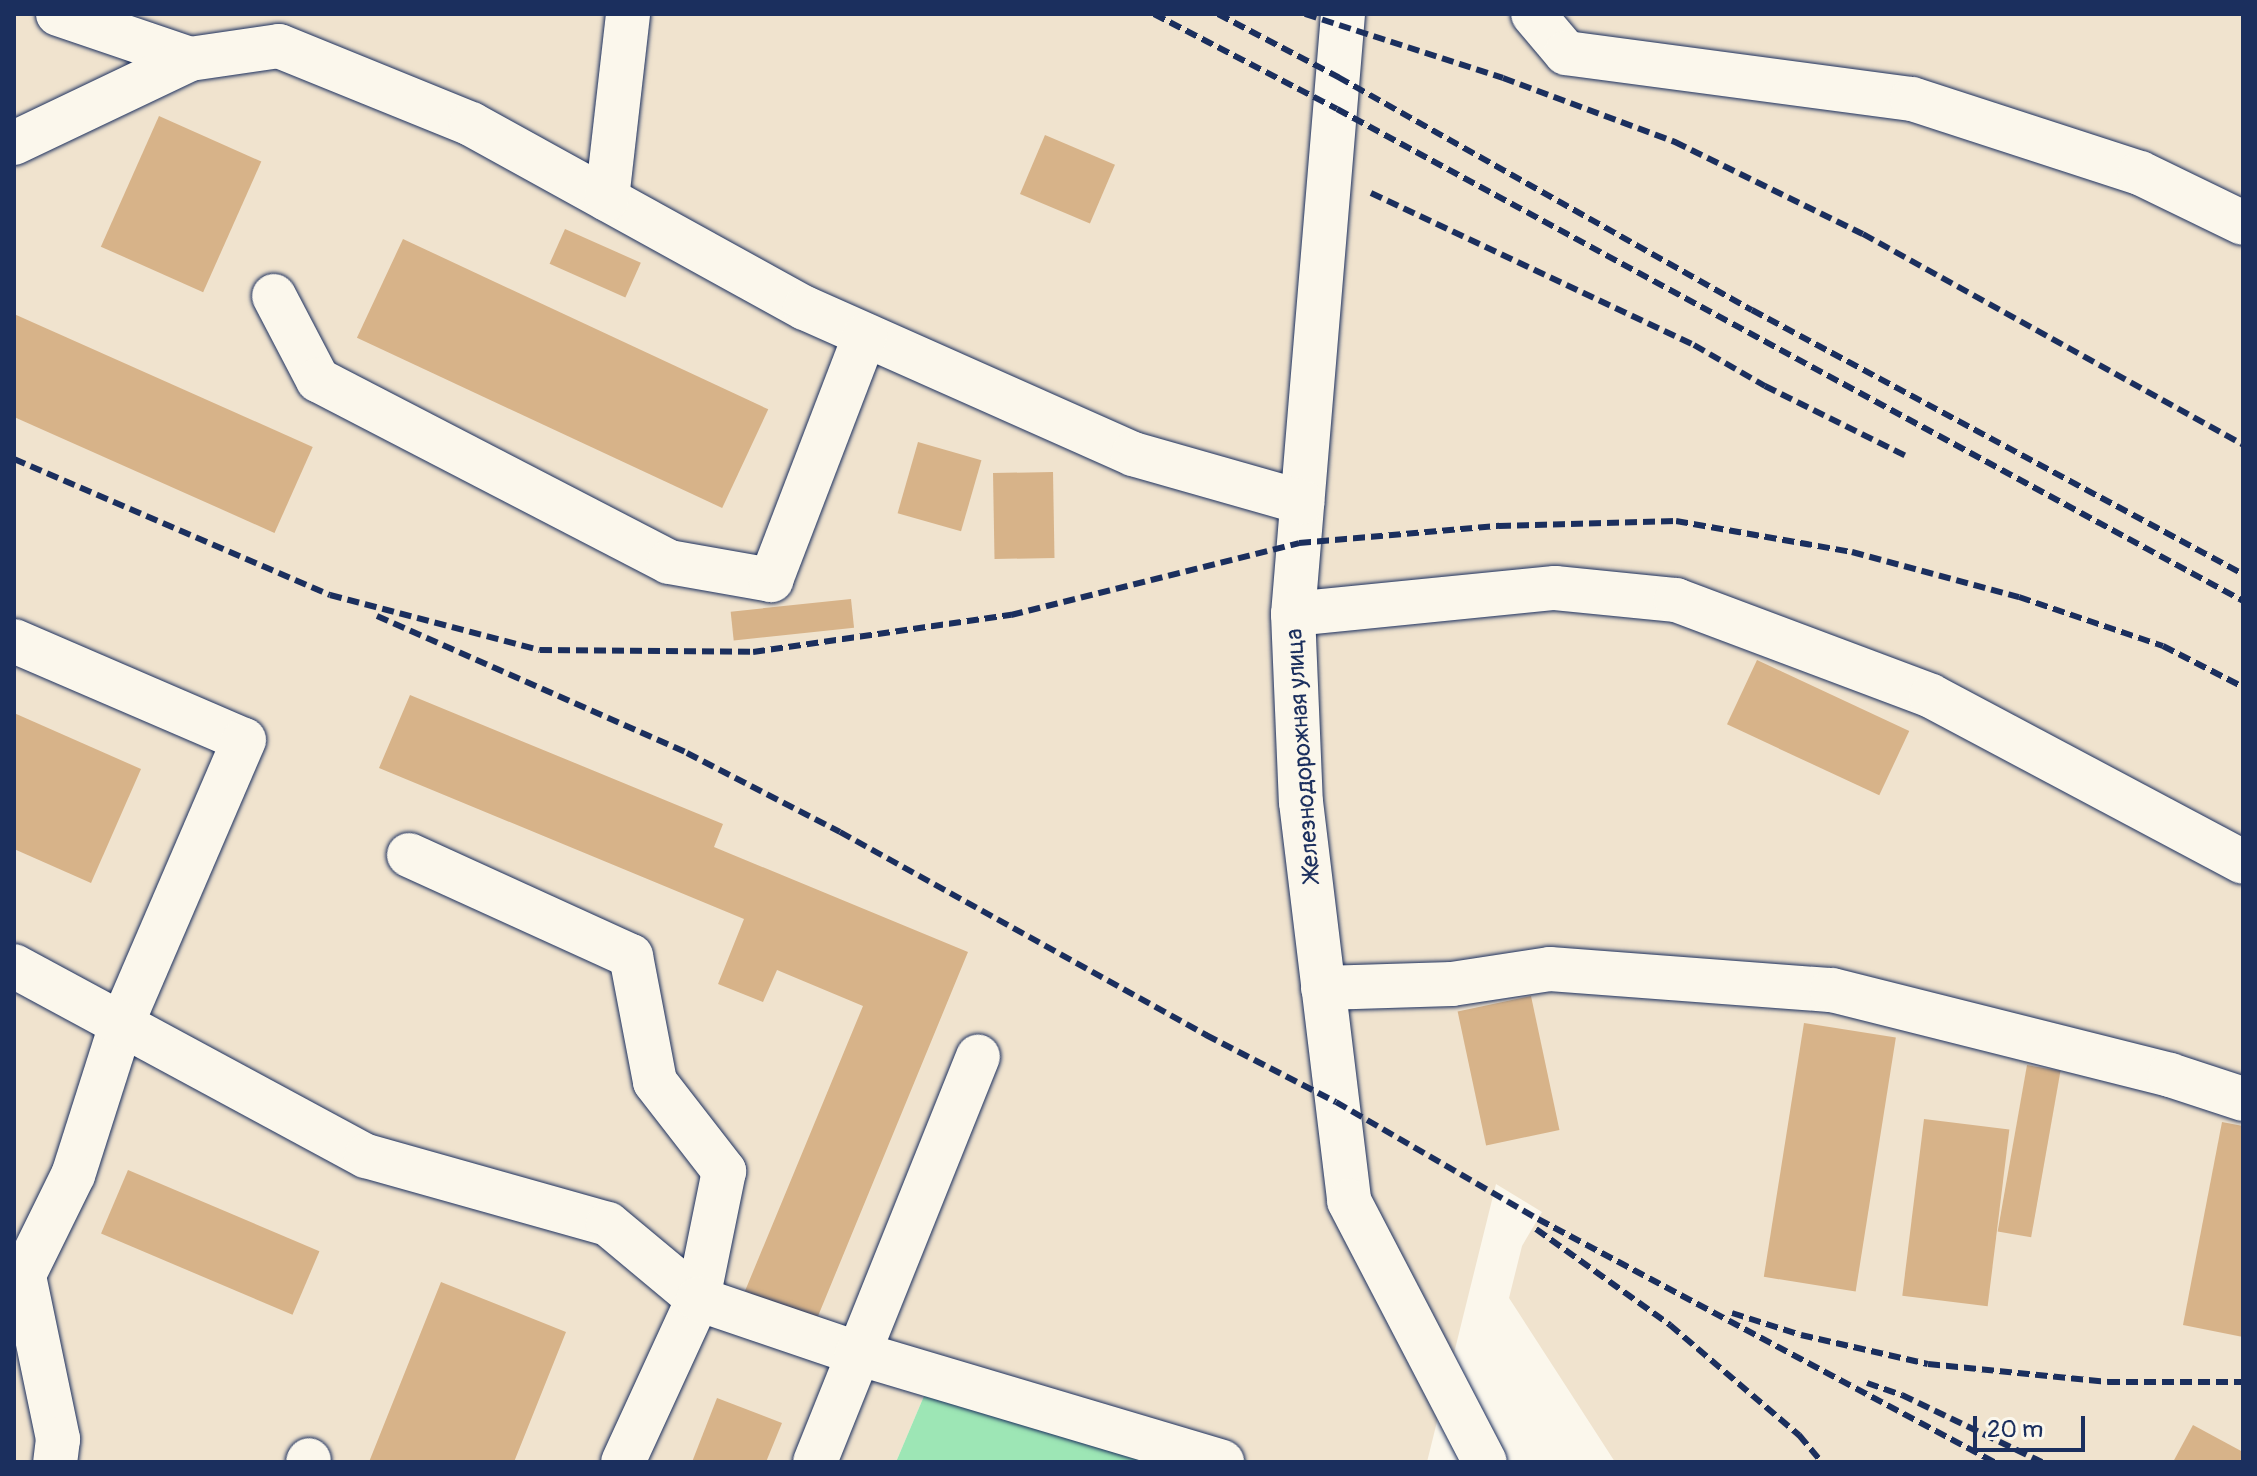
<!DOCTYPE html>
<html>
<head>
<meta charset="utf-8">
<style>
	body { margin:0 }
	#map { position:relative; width:2257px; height:1476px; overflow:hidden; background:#fbf7ec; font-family:Pangolin,sans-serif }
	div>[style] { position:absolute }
	.built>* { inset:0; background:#f0e3ce }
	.green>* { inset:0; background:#9de6b5 }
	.building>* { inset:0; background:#d7b389; transform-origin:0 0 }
	.roads { filter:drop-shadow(0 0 2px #1b2f5e) drop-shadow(0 0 2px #1b2f5e) }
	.minor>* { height:44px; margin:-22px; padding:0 22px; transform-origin:22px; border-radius:22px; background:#fbf7ec }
	.rail>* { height:6px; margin-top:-3px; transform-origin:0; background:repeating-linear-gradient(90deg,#1b2f5e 0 12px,transparent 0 18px) }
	span { translate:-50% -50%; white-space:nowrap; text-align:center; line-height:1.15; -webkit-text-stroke:6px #fbf7ec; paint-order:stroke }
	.street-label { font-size:24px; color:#1b2f5e }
	.frame { position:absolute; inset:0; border:16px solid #1b2f5e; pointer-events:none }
	.scale { position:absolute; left:1973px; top:1416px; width:112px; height:36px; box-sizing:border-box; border:4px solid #1b2f5e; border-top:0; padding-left:10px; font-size:24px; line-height:28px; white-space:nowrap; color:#1b2f5e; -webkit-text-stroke:6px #fbf7ec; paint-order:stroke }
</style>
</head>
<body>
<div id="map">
	<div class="built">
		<div style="clip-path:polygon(14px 14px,2243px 14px,2243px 1462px,1615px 1462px,1509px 1298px,1522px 1246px,1542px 1212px,1496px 1184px,1427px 1462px,1253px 1462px,938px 1363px,896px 1462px,14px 1462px)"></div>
	</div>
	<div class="green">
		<div style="clip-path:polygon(938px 1363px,1253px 1462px,896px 1462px)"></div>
	</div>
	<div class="building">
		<div style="left:159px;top:116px;width:112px;height:143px;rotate:24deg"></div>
		<div style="left:1045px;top:135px;width:76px;height:64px;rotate:23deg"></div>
		<div style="left:565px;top:229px;width:83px;height:38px;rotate:24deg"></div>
		<div style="left:403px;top:239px;width:403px;height:109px;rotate:25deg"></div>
		<div style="left:14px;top:314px;width:327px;height:94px;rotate:24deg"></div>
		<div style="left:918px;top:442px;width:66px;height:74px;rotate:16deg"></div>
		<div style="left:1053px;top:472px;width:86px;height:60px;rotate:89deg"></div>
		<div style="left:851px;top:599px;width:29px;height:121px;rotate:84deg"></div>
		<div style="left:1757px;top:660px;width:168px;height:71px;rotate:25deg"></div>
		<div style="clip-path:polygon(410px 695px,723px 824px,714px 847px,968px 952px,816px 1321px,745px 1291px,863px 1006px,777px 970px,763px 1002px,718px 984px,744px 919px,379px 768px)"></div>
		<div style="clip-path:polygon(14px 713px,141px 769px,91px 883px,14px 849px)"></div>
		<div style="left:1531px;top:996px;width:137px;height:75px;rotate:78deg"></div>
		<div style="left:1804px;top:1023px;width:93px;height:257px;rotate:9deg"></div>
		<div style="left:2027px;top:1065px;width:34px;height:169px;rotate:10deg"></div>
		<div style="left:1924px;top:1119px;width:86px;height:178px;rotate:7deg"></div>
		<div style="clip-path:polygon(2222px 1122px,2243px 1126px,2243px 1337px,2183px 1325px)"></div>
		<div style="left:128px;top:1170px;width:208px;height:69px;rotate:23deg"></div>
		<div style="clip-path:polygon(441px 1282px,566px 1332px,514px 1462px,369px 1462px)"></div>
		<div style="clip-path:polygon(717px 1398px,782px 1423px,766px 1462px,692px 1462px)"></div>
		<div style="clip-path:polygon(2193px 1425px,2243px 1452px,2243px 1462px,2173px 1462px)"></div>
	</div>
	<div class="roads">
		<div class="minor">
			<div style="left:58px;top:14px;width:139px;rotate:18.8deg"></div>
			<div style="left:1343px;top:14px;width:602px;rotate:94.76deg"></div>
			<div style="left:1293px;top:614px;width:188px;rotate:87.6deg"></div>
			<div style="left:1301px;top:802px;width:402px;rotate:83.1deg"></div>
			<div style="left:1349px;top:1201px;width:294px;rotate:62.5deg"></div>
			<div style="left:1533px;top:14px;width:51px;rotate:49.8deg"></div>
			<div style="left:1566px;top:53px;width:349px;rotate:7.6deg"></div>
			<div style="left:1912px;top:99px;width:240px;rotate:18deg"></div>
			<div style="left:2140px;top:173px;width:114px;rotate:25.9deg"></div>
			<div style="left:14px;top:143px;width:195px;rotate:-25.5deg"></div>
			<div style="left:190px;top:59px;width:90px;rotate:-8.3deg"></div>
			<div style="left:279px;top:46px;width:207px;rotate:22.1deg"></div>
			<div style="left:471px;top:124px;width:381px;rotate:28.9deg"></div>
			<div style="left:805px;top:308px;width:359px;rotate:24deg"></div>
			<div style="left:1133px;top:454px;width:176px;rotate:15.9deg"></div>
			<div style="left:607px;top:199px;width:186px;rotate:-83.5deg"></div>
			<div style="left:274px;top:296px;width:95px;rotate:62.4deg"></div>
			<div style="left:318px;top:380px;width:395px;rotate:27.4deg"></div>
			<div style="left:669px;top:562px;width:104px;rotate:10deg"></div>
			<div style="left:771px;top:580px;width:262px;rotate:-69deg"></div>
			<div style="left:1293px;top:614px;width:263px;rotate:-5.7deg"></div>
			<div style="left:1555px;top:588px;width:122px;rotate:5.7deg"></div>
			<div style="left:1676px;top:600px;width:272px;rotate:20.6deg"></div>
			<div style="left:1931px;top:696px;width:353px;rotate:28deg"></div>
			<div style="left:14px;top:641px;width:250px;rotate:23.3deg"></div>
			<div style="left:244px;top:740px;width:310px;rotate:113.3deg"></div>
			<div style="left:121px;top:1025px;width:157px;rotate:107.7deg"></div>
			<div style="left:73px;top:1175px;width:134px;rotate:116.2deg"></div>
			<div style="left:409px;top:855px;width:244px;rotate:24.5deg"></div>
			<div style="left:631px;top:956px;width:128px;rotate:79.2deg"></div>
			<div style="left:655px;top:1082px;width:113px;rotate:52.2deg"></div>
			<div style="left:724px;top:1171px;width:131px;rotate:101.5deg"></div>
			<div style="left:698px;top:1299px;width:179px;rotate:114.7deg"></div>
			<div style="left:14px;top:966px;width:400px;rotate:28.4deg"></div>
			<div style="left:366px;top:1156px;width:251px;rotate:15.7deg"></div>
			<div style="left:608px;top:1224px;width:117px;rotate:39.8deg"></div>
			<div style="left:698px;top:1299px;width:168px;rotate:18.8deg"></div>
			<div style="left:857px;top:1353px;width:381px;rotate:16.6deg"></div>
			<div style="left:1323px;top:988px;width:129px;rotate:-1.8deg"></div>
			<div style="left:1452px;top:984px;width:99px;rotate:-8.7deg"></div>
			<div style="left:1550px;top:969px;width:283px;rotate:4.3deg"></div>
			<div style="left:1832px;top:990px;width:349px;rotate:14.1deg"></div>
			<div style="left:2170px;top:1075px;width:77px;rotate:18.2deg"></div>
			<div style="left:24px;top:1276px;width:167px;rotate:78.2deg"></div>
			<div style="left:58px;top:1439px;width:23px;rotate:97deg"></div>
			<div style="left:308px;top:1462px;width:2px;rotate:-63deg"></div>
			<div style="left:815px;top:1462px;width:437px;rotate:-68.1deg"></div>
		</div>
	</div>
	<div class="rail">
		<div style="left:1154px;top:14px;width:206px;rotate:27.4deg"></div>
		<div style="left:1337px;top:109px;width:1031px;rotate:28.5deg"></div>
		<div style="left:1218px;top:14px;width:136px;rotate:27.7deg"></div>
		<div style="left:1338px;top:77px;width:475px;rotate:29.4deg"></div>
		<div style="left:1752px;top:310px;width:557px;rotate:28.27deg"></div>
		<div style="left:1305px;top:14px;width:208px;rotate:17.9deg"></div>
		<div style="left:1503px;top:78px;width:184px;rotate:20.4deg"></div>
		<div style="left:1675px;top:142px;width:209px;rotate:26.1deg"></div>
		<div style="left:1863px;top:234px;width:435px;rotate:29deg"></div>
		<div style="left:1371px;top:193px;width:357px;rotate:25.2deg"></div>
		<div style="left:1694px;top:345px;width:82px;rotate:30deg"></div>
		<div style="left:1765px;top:386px;width:160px;rotate:26.4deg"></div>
		<div style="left:14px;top:459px;width:344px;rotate:23.3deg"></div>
		<div style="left:330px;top:595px;width:217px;rotate:14.7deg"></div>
		<div style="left:540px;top:650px;width:213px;rotate:0.5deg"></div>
		<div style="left:753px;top:652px;width:261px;rotate:-8.2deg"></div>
		<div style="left:1011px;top:615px;width:297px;rotate:-14deg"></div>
		<div style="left:1299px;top:543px;width:201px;rotate:-4.9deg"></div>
		<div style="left:1499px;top:526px;width:177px;rotate:-1.6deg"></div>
		<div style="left:1676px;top:521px;width:179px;rotate:10deg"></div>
		<div style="left:1852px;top:552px;width:173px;rotate:15.1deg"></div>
		<div style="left:2019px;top:597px;width:152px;rotate:18.8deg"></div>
		<div style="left:2163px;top:646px;width:90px;rotate:27.1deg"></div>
		<div style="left:377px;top:616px;width:339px;rotate:23.8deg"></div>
		<div style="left:687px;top:753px;width:172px;rotate:27.3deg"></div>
		<div style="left:840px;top:832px;width:419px;rotate:29deg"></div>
		<div style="left:1206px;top:1035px;width:146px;rotate:27.3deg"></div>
		<div style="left:1336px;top:1102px;width:233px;rotate:30.1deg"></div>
		<div style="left:1538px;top:1219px;width:517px;rotate:28.05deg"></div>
		<div style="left:1536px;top:1229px;width:165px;rotate:35.6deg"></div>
		<div style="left:1670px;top:1325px;width:170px;rotate:40.5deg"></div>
		<div style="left:1799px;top:1435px;width:35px;rotate:50deg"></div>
		<div style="left:1732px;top:1313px;width:72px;rotate:17.7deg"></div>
		<div style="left:1801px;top:1335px;width:130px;rotate:12.9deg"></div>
		<div style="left:1928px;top:1364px;width:181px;rotate:5.7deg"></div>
		<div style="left:2108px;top:1382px;width:135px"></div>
		<div style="left:1867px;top:1383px;width:37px;rotate:19deg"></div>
		<div style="left:1902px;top:1395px;width:155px;rotate:25.6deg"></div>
	</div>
	<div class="street-label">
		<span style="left:1303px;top:755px;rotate:-94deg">Железнодорожная улица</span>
	</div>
	<div class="frame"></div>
	<div class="scale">20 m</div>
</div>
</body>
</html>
